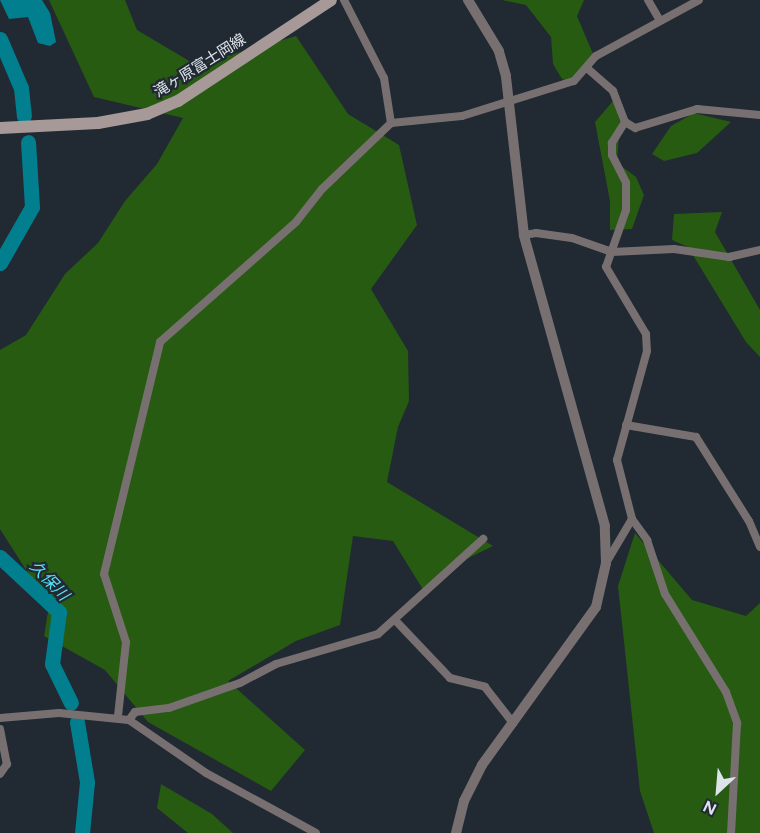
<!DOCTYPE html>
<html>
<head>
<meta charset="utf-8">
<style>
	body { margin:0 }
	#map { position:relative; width:760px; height:833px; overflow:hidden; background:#212933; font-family:Figtree,"Noto Sans JP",sans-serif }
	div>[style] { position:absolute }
	.forest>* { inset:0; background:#265b11 }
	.water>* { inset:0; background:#027f8e }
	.river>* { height:15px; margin:-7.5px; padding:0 7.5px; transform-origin:7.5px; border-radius:7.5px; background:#027f8e }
	.minor>* { height:8px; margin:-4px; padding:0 4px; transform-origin:4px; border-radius:4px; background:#787070 }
	.tertiary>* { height:10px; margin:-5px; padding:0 5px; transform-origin:5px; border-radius:5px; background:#787070 }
	.secondary>* { height:12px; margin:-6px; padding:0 6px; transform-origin:6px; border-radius:6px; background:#a69998 }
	span { translate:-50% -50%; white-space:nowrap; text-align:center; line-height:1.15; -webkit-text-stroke:4.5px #212933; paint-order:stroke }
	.street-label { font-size:15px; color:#dde3ea }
	.water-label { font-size:16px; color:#5ae0f4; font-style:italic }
	.north { position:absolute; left:688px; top:761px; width:60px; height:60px; -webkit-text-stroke:4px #212933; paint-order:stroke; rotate:206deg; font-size:16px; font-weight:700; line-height:24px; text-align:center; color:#dde3ea }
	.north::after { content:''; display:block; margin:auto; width:21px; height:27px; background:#dde3ea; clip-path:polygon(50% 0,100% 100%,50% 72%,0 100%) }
</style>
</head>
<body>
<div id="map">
	<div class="forest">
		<div style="clip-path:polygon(49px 0,125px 0,137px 30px,196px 65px,296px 36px,348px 114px,399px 145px,417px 225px,371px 289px,408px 351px,409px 401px,398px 427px,387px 482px,493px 546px,454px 565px,433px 585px,427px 596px,393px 541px,353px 536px,340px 625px,296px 641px,228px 681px,305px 750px,271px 791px,148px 722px,105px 670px,44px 636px,49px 606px,0 529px,0 350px,26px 335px,65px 274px,98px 243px,125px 201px,157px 164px,183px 118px,94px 97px)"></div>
		<div style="clip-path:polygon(502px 0,584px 0,577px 16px,593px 54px,571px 82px,562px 79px,553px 64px,551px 37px,526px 5px)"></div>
		<div style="clip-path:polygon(613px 101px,620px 121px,617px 163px,636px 177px,644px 195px,632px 229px,610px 230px,610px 201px,595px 122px)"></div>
		<div style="clip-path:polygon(694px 113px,731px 122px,697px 153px,664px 161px,652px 154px,671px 126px)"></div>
		<div style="clip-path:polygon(722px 212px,715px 232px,760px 310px,760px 357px,746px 342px,688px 247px,672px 240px,674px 214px)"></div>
		<div style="clip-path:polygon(635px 533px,692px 600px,746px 616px,760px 603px,760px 833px,654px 833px,640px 791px,618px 586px)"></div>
		<div style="clip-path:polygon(161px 784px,212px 814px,233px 833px,188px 833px,157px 808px)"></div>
	</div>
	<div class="water">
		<div style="clip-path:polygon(0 0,42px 0,50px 13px,56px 42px,50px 46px,38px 43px,28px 17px,9px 19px)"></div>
	</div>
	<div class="river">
		<div style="left:0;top:39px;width:53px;rotate:66.8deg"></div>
		<div style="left:21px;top:88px;width:28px;rotate:84deg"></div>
		<div style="left:0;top:263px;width:64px;rotate:-60.3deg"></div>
		<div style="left:32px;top:207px;width:65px;rotate:-93.5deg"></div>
		<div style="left:0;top:557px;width:81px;rotate:43deg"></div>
		<div style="left:59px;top:612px;width:52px;rotate:97.7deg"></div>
		<div style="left:52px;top:664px;width:43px;rotate:64deg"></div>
		<div style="left:77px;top:722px;width:61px;rotate:80.5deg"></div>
		<div style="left:87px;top:782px;width:51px;rotate:95.6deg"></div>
	</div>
	<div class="minor">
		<div style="left:344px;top:0;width:88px;rotate:62.9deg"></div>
		<div style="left:384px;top:78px;width:46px;rotate:81.2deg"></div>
		<div style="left:648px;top:0;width:22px;rotate:60deg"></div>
		<div style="left:588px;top:69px;width:33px;rotate:41deg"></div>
		<div style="left:613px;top:91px;width:33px;rotate:69deg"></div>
		<div style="left:625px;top:122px;width:12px;rotate:31deg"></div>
		<div style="left:635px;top:128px;width:65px;rotate:-17deg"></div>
		<div style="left:697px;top:109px;width:63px;rotate:5.4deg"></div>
		<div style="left:625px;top:122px;width:25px;rotate:122deg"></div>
		<div style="left:612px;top:143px;width:12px;rotate:90deg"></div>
		<div style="left:612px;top:155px;width:31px;rotate:63deg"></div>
		<div style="left:626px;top:183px;width:27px;rotate:90deg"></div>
		<div style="left:626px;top:210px;width:60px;rotate:109.3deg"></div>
		<div style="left:606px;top:267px;width:78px;rotate:59.2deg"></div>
		<div style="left:646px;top:334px;width:17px;rotate:87deg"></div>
		<div style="left:647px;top:351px;width:113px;rotate:105.4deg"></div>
		<div style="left:617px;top:460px;width:61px;rotate:75.7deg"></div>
		<div style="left:632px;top:519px;width:26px;rotate:54deg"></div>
		<div style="left:647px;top:540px;width:57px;rotate:71.6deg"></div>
		<div style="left:665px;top:594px;width:115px;rotate:58.1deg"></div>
		<div style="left:726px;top:692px;width:33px;rotate:70deg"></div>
		<div style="left:737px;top:723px;width:110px;rotate:93.1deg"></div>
		<div style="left:524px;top:235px;width:12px;rotate:-9deg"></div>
		<div style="left:536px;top:233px;width:36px;rotate:8deg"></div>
		<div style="left:572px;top:238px;width:42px;rotate:19.3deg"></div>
		<div style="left:612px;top:252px;width:62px;rotate:-2.8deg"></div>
		<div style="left:674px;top:249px;width:56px;rotate:8.3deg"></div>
		<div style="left:729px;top:257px;width:32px;rotate:-13deg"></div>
		<div style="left:626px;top:425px;width:71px;rotate:9.7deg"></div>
		<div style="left:696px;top:437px;width:99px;rotate:57.8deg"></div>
		<div style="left:749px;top:521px;width:28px;rotate:67deg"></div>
		<div style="left:606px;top:563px;width:51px;rotate:-59.4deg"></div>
		<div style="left:395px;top:620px;width:80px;rotate:46.5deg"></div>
		<div style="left:450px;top:678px;width:36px;rotate:14deg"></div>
		<div style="left:485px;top:687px;width:46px;rotate:52.1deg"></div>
		<div style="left:118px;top:716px;width:74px;rotate:-83.8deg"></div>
		<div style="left:126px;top:642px;width:71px;rotate:-107.9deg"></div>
		<div style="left:104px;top:574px;width:239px;rotate:-76.4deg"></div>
		<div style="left:160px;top:342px;width:181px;rotate:-41.4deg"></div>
		<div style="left:296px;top:222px;width:42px;rotate:-51.8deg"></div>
		<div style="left:322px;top:189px;width:95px;rotate:-43.7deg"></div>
		<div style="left:391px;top:123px;width:71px;rotate:-5.6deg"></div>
		<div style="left:462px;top:116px;width:117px;rotate:-17.4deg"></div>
		<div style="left:574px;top:81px;width:33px;rotate:-49deg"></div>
		<div style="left:596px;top:56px;width:117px;rotate:-28.5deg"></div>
		<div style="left:0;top:718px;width:59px;rotate:-4.8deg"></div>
		<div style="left:59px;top:713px;width:70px;rotate:5.7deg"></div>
		<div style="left:129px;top:720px;width:93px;rotate:34.5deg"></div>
		<div style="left:206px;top:773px;width:125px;rotate:28.6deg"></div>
		<div style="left:129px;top:720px;width:10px;rotate:-53deg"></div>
		<div style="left:135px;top:712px;width:34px;rotate:-7deg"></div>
		<div style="left:169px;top:708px;width:75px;rotate:-19.4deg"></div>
		<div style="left:240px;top:683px;width:41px;rotate:-27.8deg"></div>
		<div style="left:276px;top:664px;width:106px;rotate:-16.4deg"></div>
		<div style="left:378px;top:634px;width:142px;rotate:-42.1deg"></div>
		<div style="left:0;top:729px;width:36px;rotate:79deg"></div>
		<div style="left:7px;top:764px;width:12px;rotate:125deg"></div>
	</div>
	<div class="tertiary">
		<div style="left:456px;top:833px;width:33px;rotate:-76deg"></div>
		<div style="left:464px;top:801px;width:40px;rotate:-63.4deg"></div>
		<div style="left:482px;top:765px;width:195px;rotate:-54.2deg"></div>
		<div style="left:596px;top:607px;width:45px;rotate:-77.2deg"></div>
		<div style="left:606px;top:563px;width:37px;rotate:-92deg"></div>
		<div style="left:605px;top:526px;width:302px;rotate:-105.6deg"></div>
		<div style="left:524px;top:235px;width:160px;rotate:-96.5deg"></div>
		<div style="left:506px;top:76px;width:26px;rotate:-106deg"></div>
		<div style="left:499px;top:51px;width:60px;rotate:-121.3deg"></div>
	</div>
	<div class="secondary">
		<div style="left:0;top:128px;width:98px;rotate:-2.9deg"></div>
		<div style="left:98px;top:123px;width:50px;rotate:-10.4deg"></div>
		<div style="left:147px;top:114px;width:34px;rotate:-23deg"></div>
		<div style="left:178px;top:101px;width:183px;rotate:-33.4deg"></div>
	</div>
	<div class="street-label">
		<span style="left:200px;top:66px;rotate:-32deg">滝ヶ原富士岡線</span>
	</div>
	<div class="water-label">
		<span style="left:49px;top:581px;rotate:46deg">久保川</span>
	</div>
	<div class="north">N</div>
</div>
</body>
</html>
